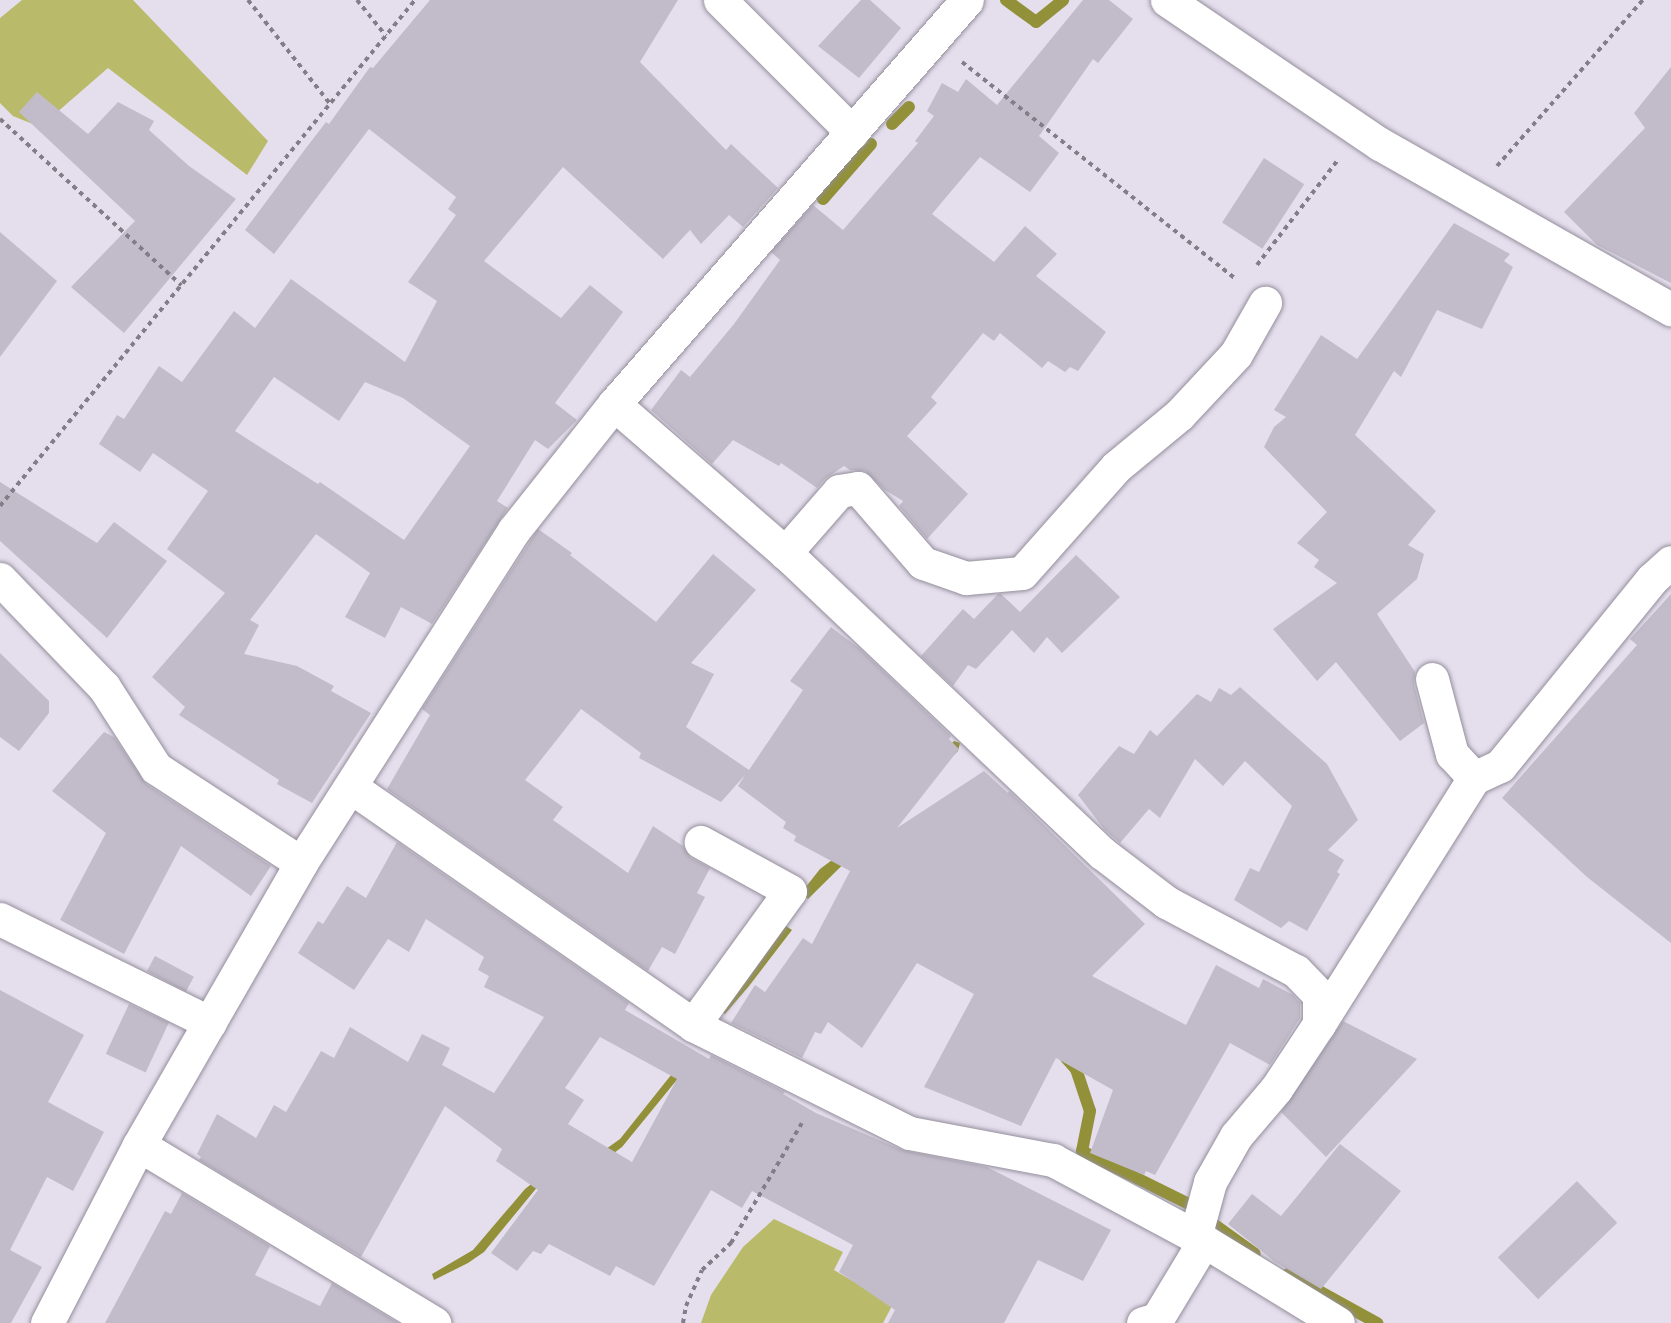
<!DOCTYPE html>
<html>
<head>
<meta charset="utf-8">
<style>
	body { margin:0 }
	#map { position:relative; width:1671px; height:1323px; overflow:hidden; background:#e5deed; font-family:Barlow,sans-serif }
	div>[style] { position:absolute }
	.green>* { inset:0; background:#babb6a }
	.water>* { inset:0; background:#929139 }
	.stream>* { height:12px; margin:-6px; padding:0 6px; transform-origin:6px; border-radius:6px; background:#929139 }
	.building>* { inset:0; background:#c2bcca; transform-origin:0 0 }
	.path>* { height:4px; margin-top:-2px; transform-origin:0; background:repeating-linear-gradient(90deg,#827d87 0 4.5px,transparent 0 9px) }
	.roads { filter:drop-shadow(0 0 2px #948e9b) drop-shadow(0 0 2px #948e9b) }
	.minor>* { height:33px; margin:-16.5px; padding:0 16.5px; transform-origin:16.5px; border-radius:16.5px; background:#fff }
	span { translate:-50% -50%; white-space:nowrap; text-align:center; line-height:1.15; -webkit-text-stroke:4.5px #e5deed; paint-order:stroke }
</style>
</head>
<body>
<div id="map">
	<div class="green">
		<div style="clip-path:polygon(22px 0,133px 0,268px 141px,247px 175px,108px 68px,40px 127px,13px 116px,0 103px,0 18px)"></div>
		<div style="clip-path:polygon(774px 1219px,843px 1252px,834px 1270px,873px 1293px,903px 1285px,883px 1323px,701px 1323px,711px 1295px,743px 1247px)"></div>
	</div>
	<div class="water">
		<div style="clip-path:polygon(954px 741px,960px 743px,958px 751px,808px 899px,801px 893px,820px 869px,844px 851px)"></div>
		<div style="clip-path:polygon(783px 924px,792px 930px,749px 986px,725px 1014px,720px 1010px)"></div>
		<div style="clip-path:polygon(691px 1050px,698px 1054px,622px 1147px,606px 1159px,539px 1185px,484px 1252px,468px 1263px,434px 1280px,432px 1274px,473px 1250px,525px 1189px,540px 1177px,606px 1149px,620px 1139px)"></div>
	</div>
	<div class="stream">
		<div style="left:1006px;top:0;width:37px;rotate:36deg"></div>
		<div style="left:1036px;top:22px;width:35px;rotate:-39deg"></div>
		<div style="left:892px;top:124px;width:24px;rotate:-45deg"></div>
		<div style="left:823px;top:199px;width:73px;rotate:-48.9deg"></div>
		<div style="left:1066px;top:1058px;width:15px;rotate:48deg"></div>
		<div style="left:1076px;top:1069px;width:44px;rotate:71.6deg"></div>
		<div style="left:1090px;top:1111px;width:41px;rotate:101.3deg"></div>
		<div style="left:1082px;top:1151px;width:128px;rotate:26.4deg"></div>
		<div style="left:1215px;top:1225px;width:49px;rotate:35.9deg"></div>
		<div style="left:1288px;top:1274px;width:102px;rotate:28.8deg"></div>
	</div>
	<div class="building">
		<div style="clip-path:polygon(evenodd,430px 0,678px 0,640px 62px,726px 150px,731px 144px,778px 188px,743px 227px,729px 215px,701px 244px,690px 230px,663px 259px,563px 167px,484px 261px,561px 318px,590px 285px,623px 312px,555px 403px,577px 420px,548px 449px,535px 440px,497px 501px,508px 508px,432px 624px,401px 607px,385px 638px,345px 617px,370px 573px,316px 534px,250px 620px,259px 625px,244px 654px,297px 666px,334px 686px,331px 691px,371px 713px,312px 803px,277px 784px,279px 780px,179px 715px,185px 707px,152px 677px,225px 593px,167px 549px,208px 491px,153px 453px,140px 472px,99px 444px,117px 415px,124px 419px,159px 366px,182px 382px,234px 311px,255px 328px,291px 279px,405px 362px,437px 301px,408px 282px,456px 215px,448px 209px,456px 197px,369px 129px,274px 254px,245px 230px,306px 148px,326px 122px,329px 124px,370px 67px,373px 68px,430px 0,274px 377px,339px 421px,365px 382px,403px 398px,470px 446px,404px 540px,320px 482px,318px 484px,235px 431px,274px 377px)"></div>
		<div style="clip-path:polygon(861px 0,870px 0,901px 28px,859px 78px,818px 46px)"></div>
		<div style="clip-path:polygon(1083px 0,1109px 0,1133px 19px,1098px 63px,1093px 59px,1039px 136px,1059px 153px,1030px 192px,980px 157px,932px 214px,994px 262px,1025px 226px,1057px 254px,1036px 276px,1106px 332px,1078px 371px,1070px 367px,1065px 372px,1048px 361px,1042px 368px,1000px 333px,994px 341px,983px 333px,931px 397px,937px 403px,907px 436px,968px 494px,927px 539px,899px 506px,903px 501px,885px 490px,865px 471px,850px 470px,844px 466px,825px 479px,817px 488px,781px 463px,779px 466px,733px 440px,712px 464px,651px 410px,681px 370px,690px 377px,734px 324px,780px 260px,771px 252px,813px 205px,843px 230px,918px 143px,915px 141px,934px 116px,927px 111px,942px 83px,958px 92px,966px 79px,997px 105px)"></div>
		<div style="clip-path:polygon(1671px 67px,1671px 283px,1597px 245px,1564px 212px,1645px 128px,1634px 113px)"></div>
		<div style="clip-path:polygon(37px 92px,88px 134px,118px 102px,154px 121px,149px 130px,189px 166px,236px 199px,124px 333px,71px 287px,135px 221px,19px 112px)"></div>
		<div style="left:1264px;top:158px;width:48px;height:77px;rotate:33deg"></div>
		<div style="clip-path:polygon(1454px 223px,1510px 254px,1504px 261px,1513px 267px,1482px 329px,1437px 310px,1401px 377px,1394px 371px,1355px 435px,1436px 511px,1408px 545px,1424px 554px,1417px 579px,1377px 614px,1415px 672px,1414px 684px,1424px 723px,1400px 741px,1336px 662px,1317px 681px,1273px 629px,1337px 583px,1314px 567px,1319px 560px,1297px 543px,1327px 512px,1264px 447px,1274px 427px,1286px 417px,1274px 410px,1321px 335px,1357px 359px)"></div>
		<div style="clip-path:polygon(0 232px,57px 281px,0 357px)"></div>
		<div style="clip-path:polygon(0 482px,97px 543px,114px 522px,167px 561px,107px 638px,0 541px)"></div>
		<div style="clip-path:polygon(538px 529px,572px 553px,570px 555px,656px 622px,713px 554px,756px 590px,691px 663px,714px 674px,686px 727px,749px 770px,803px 690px,790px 681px,831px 627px,860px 649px,951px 736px,949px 739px,959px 749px,897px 828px,984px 771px,1008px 793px,1009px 791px,1145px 924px,1092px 976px,1186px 1025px,1216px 965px,1259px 988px,1263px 979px,1293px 995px,1300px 1003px,1300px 1018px,1270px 1065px,1230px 1043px,1155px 1175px,1146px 1171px,1144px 1175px,1090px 1153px,1113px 1090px,1056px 1058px,1021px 1126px,924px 1087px,974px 994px,917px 963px,862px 1048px,828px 1022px,821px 1034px,815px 1032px,802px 1058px,731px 1023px,755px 985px,765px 992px,803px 938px,812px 944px,850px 871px,794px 841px,796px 836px,783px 828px,786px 822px,738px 786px,745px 775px,721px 802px,639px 758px,641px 753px,581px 709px,525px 780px,563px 807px,553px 820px,628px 873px,653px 826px,683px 846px,691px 858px,710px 868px,697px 893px,705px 897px,675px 954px,662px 947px,648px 971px,391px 792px,387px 789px,430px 715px,422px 709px)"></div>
		<div style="clip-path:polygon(1076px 555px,1120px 597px,1062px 653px,1047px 637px,1034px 653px,1012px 630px,976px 669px,968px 665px,953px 686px,921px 656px,963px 609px,974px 619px,998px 594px,1001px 594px,1020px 612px)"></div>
		<div style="clip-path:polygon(1671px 594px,1671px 943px,1587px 877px,1502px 798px,1637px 645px,1630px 639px)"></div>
		<div style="clip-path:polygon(0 653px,49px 701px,49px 713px,19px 751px,0 737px)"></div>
		<div style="clip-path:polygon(1240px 687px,1327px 764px,1358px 820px,1328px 850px,1344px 860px,1337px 872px,1340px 874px,1307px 931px,1289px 921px,1281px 928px,1234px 900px,1250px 868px,1259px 872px,1292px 806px,1245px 761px,1223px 786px,1195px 759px,1160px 818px,1149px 809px,1120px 843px,1104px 829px,1078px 795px,1119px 746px,1134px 754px,1150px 730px,1157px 736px,1197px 694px,1211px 702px,1219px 688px,1231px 695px)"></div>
		<div style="clip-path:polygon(104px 732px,114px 737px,146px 784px,271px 866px,251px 896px,181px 846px,124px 954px,60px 920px,106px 833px,52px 791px)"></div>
		<div style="clip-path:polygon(evenodd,397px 842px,629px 1003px,625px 1010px,709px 1059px,711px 1055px,785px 1092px,783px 1094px,816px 1113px,902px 1150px,987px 1167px,1111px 1230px,1083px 1281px,1038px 1260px,1004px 1323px,888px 1323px,895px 1310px,839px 1272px,853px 1245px,752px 1191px,742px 1208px,711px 1190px,654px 1286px,616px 1266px,610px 1276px,549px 1244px,541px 1254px,533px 1251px,517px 1271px,491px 1253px,538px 1190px,496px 1161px,502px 1149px,445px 1106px,361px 1257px,199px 1160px,201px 1157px,197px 1154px,217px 1114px,256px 1138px,274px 1105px,286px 1112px,321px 1051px,334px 1058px,350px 1027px,408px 1062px,422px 1034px,450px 1048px,442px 1065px,494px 1093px,544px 1017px,484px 987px,489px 976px,478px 970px,484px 957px,426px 919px,409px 952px,388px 939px,354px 990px,298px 953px,318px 921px,323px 924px,347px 886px,366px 898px,397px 842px,600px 1037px,677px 1079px,632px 1162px,568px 1124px,584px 1100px,565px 1088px,600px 1037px)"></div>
		<div style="left:155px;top:956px;width:44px;height:17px;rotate:28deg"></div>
		<div style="clip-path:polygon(0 990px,84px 1035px,48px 1102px,104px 1132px,73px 1191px,47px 1177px,10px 1250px,42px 1267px,11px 1323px,0 1323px)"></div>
		<div style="left:129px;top:1004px;width:44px;height:55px;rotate:25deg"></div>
		<div style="clip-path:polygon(1343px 1021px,1417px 1059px,1326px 1157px,1281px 1112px)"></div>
		<div style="clip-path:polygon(1340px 1144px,1401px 1191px,1321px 1289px,1275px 1262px,1228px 1224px,1252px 1194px,1281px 1216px)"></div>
		<div style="left:1577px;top:1181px;width:58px;height:110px;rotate:46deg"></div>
		<div style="clip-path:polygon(182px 1193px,270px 1246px,255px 1275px,320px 1306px,332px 1283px,398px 1323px,105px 1323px,165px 1211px,171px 1214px)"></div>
	</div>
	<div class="path">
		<div style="left:248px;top:0;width:132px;rotate:51.7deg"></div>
		<div style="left:357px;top:0;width:46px;rotate:51.1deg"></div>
		<div style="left:962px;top:62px;width:350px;rotate:38.4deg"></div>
		<div style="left:0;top:119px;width:246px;rotate:42.5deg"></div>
		<div style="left:1497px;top:166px;width:221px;rotate:-48.7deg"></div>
		<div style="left:1257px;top:265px;width:131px;rotate:-52.4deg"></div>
		<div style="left:0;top:506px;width:654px;rotate:-50.64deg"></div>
		<div style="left:683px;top:1323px;width:17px;rotate:-80deg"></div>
		<div style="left:686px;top:1306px;width:39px;rotate:-66deg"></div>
		<div style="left:702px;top:1270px;width:40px;rotate:-43deg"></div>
		<div style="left:731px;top:1243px;width:139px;rotate:-59.4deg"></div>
	</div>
	<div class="roads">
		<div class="minor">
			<div style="left:720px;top:0;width:187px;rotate:45deg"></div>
			<div style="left:1167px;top:0;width:257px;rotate:34.1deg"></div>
			<div style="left:1380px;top:144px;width:335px;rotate:29.6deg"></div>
			<div style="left:614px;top:404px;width:236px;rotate:41deg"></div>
			<div style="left:792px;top:559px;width:427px;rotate:43.5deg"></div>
			<div style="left:1102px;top:853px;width:81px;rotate:37.4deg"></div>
			<div style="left:1166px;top:902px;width:147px;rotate:28deg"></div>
			<div style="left:1296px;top:971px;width:33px;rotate:46deg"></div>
			<div style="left:1319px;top:995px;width:29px;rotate:90deg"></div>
			<div style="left:785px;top:553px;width:82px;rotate:-48.9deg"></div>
			<div style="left:839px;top:491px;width:19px;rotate:-9deg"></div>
			<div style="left:858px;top:488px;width:99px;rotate:49.1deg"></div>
			<div style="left:923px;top:563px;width:46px;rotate:19.2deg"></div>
			<div style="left:966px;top:578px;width:56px;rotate:-5.1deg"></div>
			<div style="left:1022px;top:573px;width:142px;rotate:-48.4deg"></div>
			<div style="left:1116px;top:467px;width:82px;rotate:-39.5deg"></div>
			<div style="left:1179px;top:415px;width:83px;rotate:-46.9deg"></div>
			<div style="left:1236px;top:354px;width:59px;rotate:-60.4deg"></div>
			<div style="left:0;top:579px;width:150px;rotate:46.1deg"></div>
			<div style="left:104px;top:687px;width:96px;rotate:57.3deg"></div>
			<div style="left:156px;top:768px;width:173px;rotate:33.2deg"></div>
			<div style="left:1432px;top:679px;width:78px;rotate:75.1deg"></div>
			<div style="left:1452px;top:754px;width:33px;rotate:47deg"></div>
			<div style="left:1474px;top:778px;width:29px;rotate:-25deg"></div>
			<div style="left:1500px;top:766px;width:241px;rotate:-50.9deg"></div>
			<div style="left:1652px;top:579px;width:25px;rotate:-42deg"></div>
			<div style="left:351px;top:787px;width:417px;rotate:34.8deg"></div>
			<div style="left:693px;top:1025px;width:242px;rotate:26.5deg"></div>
			<div style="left:910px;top:1133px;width:146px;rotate:10.7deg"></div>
			<div style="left:1053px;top:1160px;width:171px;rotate:28.2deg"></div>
			<div style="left:1204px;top:1241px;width:157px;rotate:31.5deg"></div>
			<div style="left:0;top:919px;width:234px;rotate:26.3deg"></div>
			<div style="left:693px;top:1025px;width:165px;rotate:-54.1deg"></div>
			<div style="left:790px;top:891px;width:102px;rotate:-151.2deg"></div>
			<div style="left:139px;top:1145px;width:345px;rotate:31.1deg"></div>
			<div style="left:1195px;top:1237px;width:57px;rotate:-74.7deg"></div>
			<div style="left:1210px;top:1182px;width:53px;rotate:-60.5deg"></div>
			<div style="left:1236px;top:1136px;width:62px;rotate:-49.6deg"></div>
			<div style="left:1276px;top:1089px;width:78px;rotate:-56.5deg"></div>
			<div style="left:1319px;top:1024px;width:291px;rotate:-57.8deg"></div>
			<div style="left:47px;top:1323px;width:200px;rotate:-62.7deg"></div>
			<div style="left:139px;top:1145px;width:325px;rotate:-60.1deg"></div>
			<div style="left:301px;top:863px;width:395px;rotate:-57.4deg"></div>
			<div style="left:514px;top:530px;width:161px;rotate:-51.6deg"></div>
			<div style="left:614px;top:404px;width:536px;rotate:-48.85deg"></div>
			<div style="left:1143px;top:1323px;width:15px;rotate:-16deg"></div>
			<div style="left:1157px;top:1319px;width:91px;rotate:-58.9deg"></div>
		</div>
	</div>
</div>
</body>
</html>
